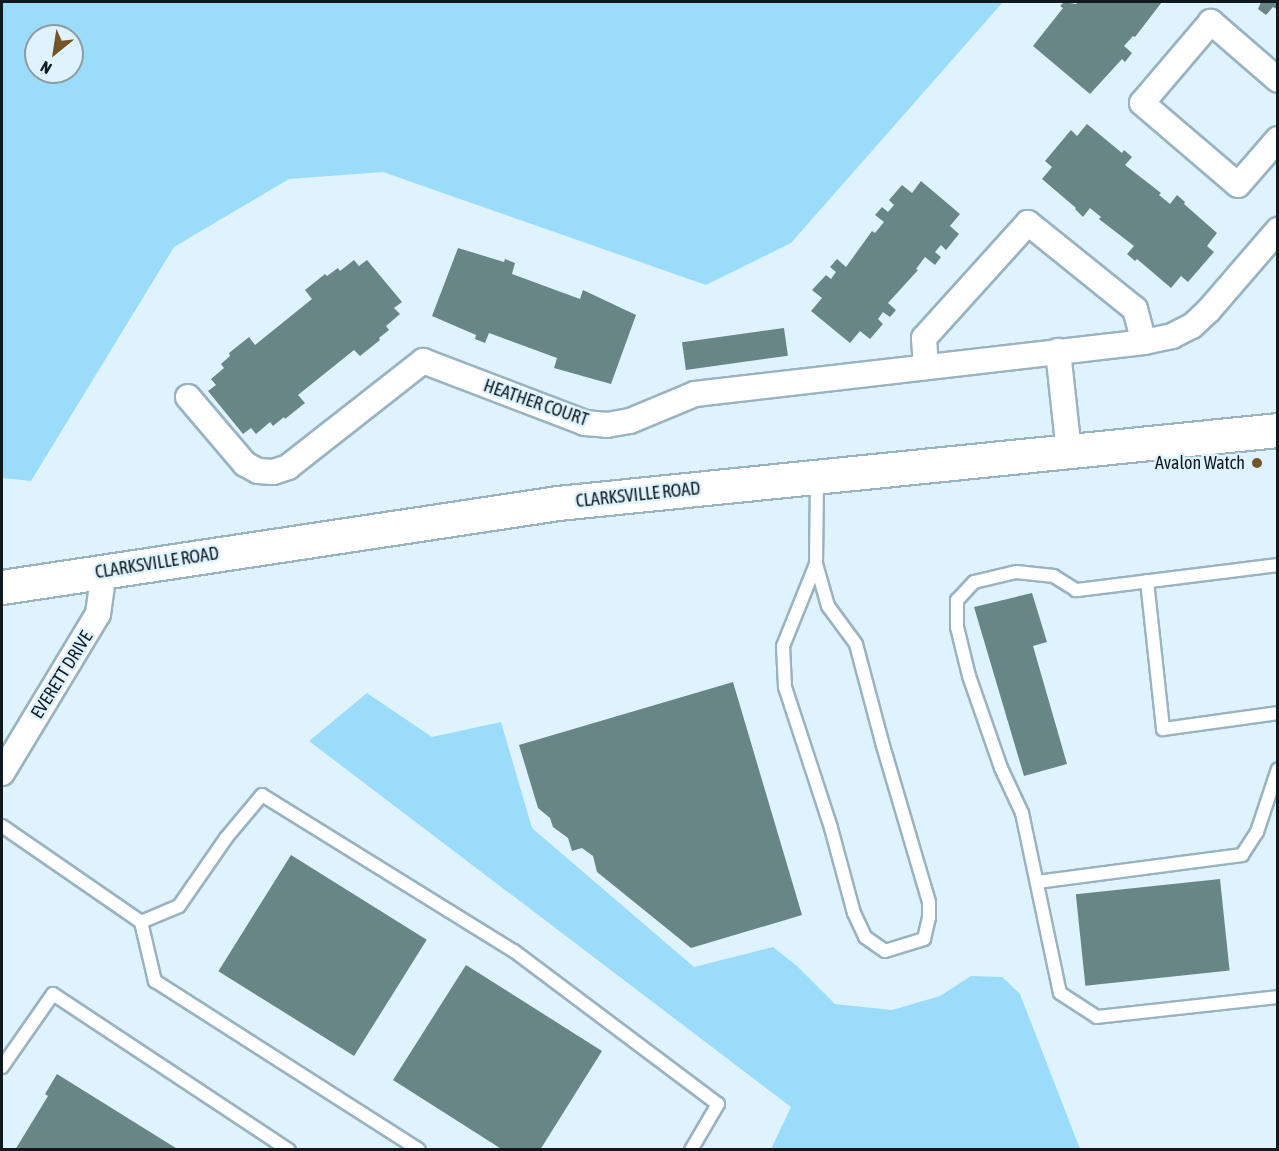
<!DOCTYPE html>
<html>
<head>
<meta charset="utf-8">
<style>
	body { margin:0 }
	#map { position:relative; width:1279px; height:1151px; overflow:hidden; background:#def3fe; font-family:"Asap Condensed",sans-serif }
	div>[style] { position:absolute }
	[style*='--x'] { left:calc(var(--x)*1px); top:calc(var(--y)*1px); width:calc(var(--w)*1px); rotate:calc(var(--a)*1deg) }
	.green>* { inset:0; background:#9cdcfb }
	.building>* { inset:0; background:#688686; transform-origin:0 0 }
	.roads { filter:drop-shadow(2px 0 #99b3c0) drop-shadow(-2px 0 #99b3c0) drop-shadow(0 2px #99b3c0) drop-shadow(0 -2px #99b3c0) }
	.lane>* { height:12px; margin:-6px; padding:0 6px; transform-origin:6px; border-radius:6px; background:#fff }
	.street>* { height:24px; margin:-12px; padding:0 12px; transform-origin:12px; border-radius:12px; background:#fff }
	.secondary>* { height:33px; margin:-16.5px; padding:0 16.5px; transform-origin:16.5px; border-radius:16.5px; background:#fff }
	.dots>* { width:16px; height:16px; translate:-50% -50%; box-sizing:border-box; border:3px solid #def3fe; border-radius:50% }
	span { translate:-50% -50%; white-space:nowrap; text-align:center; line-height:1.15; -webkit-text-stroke:5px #def3fe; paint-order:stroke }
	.street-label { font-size:18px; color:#101a1e }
	.poi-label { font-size:18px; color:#101a1e }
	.right { translate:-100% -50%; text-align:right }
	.frame { position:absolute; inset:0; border:3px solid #101a1e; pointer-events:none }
	.north { position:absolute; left:24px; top:24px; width:60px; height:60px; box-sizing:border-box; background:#def3fe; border:2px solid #8c9ca4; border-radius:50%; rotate:210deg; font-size:16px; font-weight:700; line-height:24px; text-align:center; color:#101a1e }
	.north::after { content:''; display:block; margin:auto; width:21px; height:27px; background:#74552a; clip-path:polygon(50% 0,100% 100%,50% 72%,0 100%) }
</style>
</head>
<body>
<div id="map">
	<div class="green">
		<i style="clip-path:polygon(evenodd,2px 2px,1003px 2px,791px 243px,706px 285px,383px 172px,289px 179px,174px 247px,31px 481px,2px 478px,2px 2px,36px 36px,72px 36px,72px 72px,36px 72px,36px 36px)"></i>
		<i style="clip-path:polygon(367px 693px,432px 737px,501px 722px,532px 828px,694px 967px,773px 947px,797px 966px,835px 1004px,892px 1010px,940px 996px,971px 976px,1002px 977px,1020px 994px,1080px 1149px,771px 1149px,791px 1107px,309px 741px)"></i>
	</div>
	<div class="building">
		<i style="clip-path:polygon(1064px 2px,1076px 4px,1078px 2px,1162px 2px,1135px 37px,1133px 36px,1124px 46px,1132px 53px,1125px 62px,1122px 59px,1090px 94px,1033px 46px,1063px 8px,1060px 6px)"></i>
		<i style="clip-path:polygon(1261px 2px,1278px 2px,1278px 10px,1273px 7px,1266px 15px,1258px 9px)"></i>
		<i style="clip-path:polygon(1087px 124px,1122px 153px,1124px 150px,1132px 157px,1125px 165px,1161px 193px,1159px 195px,1170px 204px,1177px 195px,1185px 202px,1184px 204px,1217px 233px,1207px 246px,1214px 252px,1188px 282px,1181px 276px,1171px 288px,1137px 259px,1135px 261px,1127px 254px,1134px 246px,1099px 219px,1101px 217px,1090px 208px,1083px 217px,1075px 209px,1076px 208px,1042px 179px,1052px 167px,1045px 161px,1071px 130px,1077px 136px)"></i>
		<i style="clip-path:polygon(921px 181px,960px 214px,950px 226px,959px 234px,946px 250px,941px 245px,935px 252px,941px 257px,935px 265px,925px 257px,916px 269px,918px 270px,888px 303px,896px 310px,890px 317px,883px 312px,878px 319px,883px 324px,870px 339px,860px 331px,850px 343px,811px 311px,822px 298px,812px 290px,826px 275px,831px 279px,836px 272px,830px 267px,837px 259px,846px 267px,872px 231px,875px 233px,884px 222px,875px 215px,882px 207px,888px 212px,894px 205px,889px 200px,902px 185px,912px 193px)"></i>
		<i style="clip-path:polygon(458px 248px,504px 262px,505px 259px,515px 263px,512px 274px,580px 299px,583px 290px,636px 315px,611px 384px,554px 368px,557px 358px,489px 333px,485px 343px,475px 339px,476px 335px,432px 316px)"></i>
		<i style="clip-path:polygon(354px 260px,359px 266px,367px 260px,402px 302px,394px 308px,400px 314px,386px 326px,389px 330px,379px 338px,380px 340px,360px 356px,354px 350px,298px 395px,305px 403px,285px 419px,284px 417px,273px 426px,270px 422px,256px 434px,251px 428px,243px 434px,208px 391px,216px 385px,211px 379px,224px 368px,221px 364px,230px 356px,229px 353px,249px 337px,255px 345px,312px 299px,305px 290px,325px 274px,327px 276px,338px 268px,340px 271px)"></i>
		<i style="left:784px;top:328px;width:28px;height:103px;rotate:82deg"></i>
		<i style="clip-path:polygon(1032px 593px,1047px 642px,1033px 646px,1067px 764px,1024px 776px,974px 607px)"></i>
		<i style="clip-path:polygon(733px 682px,802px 915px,691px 948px,597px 872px,593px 856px,582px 848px,572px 851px,568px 838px,553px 827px,550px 818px,538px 808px,519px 745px)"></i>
		<i style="left:291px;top:855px;width:160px;height:137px;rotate:32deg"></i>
		<i style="left:1220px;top:879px;width:92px;height:145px;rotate:84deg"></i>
		<i style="clip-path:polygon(466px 965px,602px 1051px,540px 1150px,503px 1150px,393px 1080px)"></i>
		<i style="clip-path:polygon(57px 1074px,179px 1150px,15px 1150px,48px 1096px,45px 1094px)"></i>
	</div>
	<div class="roads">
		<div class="lane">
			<i style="--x:816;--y:564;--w:88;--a:111.9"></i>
			<i style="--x:783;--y:646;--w:41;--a:87.2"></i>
			<i style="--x:785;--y:687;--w:148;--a:71.9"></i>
			<i style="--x:831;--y:828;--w:88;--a:74.9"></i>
			<i style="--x:854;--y:913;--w:26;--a:65"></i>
			<i style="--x:865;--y:937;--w:24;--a:35"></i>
			<i style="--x:885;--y:951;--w:41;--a:-17.1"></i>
			<i style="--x:924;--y:939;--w:22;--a:-77"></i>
			<i style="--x:929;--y:918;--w:16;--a:-90"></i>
			<i style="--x:929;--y:902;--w:167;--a:-106.4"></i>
			<i style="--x:882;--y:742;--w:101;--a:-104.9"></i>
			<i style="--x:856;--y:644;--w:47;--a:-126.4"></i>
			<i style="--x:828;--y:606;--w:44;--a:-105.9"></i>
			<i style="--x:816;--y:564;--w:86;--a:-89.3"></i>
			<i style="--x:1278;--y:565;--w:204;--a:172.9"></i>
			<i style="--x:1076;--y:590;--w:26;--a:-148"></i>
			<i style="--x:1054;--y:576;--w:38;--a:-174"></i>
			<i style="--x:1016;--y:572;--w:43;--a:166.6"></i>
			<i style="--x:974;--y:582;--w:25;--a:133"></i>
			<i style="--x:957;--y:600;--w:27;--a:90"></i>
			<i style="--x:957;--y:627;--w:50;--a:76.2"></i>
			<i style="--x:969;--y:676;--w:97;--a:70.8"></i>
			<i style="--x:1001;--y:768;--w:50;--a:65"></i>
			<i style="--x:1022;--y:813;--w:184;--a:78.1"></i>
			<i style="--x:1060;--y:993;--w:44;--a:33"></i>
			<i style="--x:1097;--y:1017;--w:182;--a:-6.3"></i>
			<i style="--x:1147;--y:581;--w:149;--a:83.8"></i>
			<i style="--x:1163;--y:729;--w:116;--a:-7.9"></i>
			<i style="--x:2;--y:826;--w:169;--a:34.6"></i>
			<i style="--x:141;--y:922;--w:61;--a:76.7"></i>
			<i style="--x:155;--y:981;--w:313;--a:32.6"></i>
			<i style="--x:1037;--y:882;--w:207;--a:-7.5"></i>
			<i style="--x:1242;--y:855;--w:27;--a:-57"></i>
			<i style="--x:1257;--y:832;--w:66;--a:-71.6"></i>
			<i style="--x:141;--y:922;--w:41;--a:-22.8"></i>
			<i style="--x:179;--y:906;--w:83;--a:-55.3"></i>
			<i style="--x:226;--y:838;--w:56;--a:-50.1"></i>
			<i style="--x:262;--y:795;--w:296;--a:31.8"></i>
			<i style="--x:514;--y:951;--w:255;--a:36.9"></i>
			<i style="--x:718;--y:1104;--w:53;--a:120.4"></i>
			<i style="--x:2;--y:1067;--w:89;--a:-55.1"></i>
			<i style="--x:53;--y:994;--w:283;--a:33.5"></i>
		</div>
		<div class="street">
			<i style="--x:1278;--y:80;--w:89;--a:-139.1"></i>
			<i style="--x:1211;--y:22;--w:106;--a:130.4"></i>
			<i style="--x:1142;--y:103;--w:126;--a:40.5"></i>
			<i style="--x:1238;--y:185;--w:61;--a:-49"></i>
			<i style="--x:1058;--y:351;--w:102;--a:83.8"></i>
			<i style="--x:926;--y:367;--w:29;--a:-94"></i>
			<i style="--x:924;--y:338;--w:155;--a:-47.9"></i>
			<i style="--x:1028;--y:223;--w:137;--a:38.8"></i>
			<i style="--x:1135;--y:309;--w:34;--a:75"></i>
			<i style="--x:188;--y:397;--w:88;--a:49.6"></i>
			<i style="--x:245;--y:464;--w:15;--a:28"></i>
			<i style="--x:258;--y:471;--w:15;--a:4"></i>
			<i style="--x:273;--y:472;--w:16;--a:-18"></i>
			<i style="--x:288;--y:467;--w:172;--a:-38.1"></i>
			<i style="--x:423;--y:361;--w:173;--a:20.9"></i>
			<i style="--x:585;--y:423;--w:22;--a:5"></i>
			<i style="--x:607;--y:425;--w:23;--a:-10"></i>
			<i style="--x:630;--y:421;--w:70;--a:-22.6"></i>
			<i style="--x:695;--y:394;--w:452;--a:-6.6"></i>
			<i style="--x:1144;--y:342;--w:29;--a:-12"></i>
			<i style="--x:1172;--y:336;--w:22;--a:-27"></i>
			<i style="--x:1192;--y:326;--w:23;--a:-43"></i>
			<i style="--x:1209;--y:310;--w:106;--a:-49.2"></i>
			<i style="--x:2;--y:773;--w:186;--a:-58.9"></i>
			<i style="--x:98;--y:614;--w:43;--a:-82.1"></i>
		</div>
		<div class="secondary">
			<i style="--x:2;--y:587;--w:562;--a:-8.59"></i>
			<i style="--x:558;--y:503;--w:724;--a:-5.79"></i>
		</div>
	</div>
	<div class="dots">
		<i style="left:1257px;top:463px;background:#74552a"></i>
	</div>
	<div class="street-label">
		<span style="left:536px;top:403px;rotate:19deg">HEATHER COURT</span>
		<span style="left:638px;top:495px;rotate:-6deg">CLARKSVILLE ROAD</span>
		<span style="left:157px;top:563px;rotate:-9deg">CLARKSVILLE ROAD</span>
		<span style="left:62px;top:675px;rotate:-58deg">EVERETT DRIVE</span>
	</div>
	<div class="poi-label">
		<span class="right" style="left:1245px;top:463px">Avalon Watch</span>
	</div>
	<div class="frame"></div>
	<div class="north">N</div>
</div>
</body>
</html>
